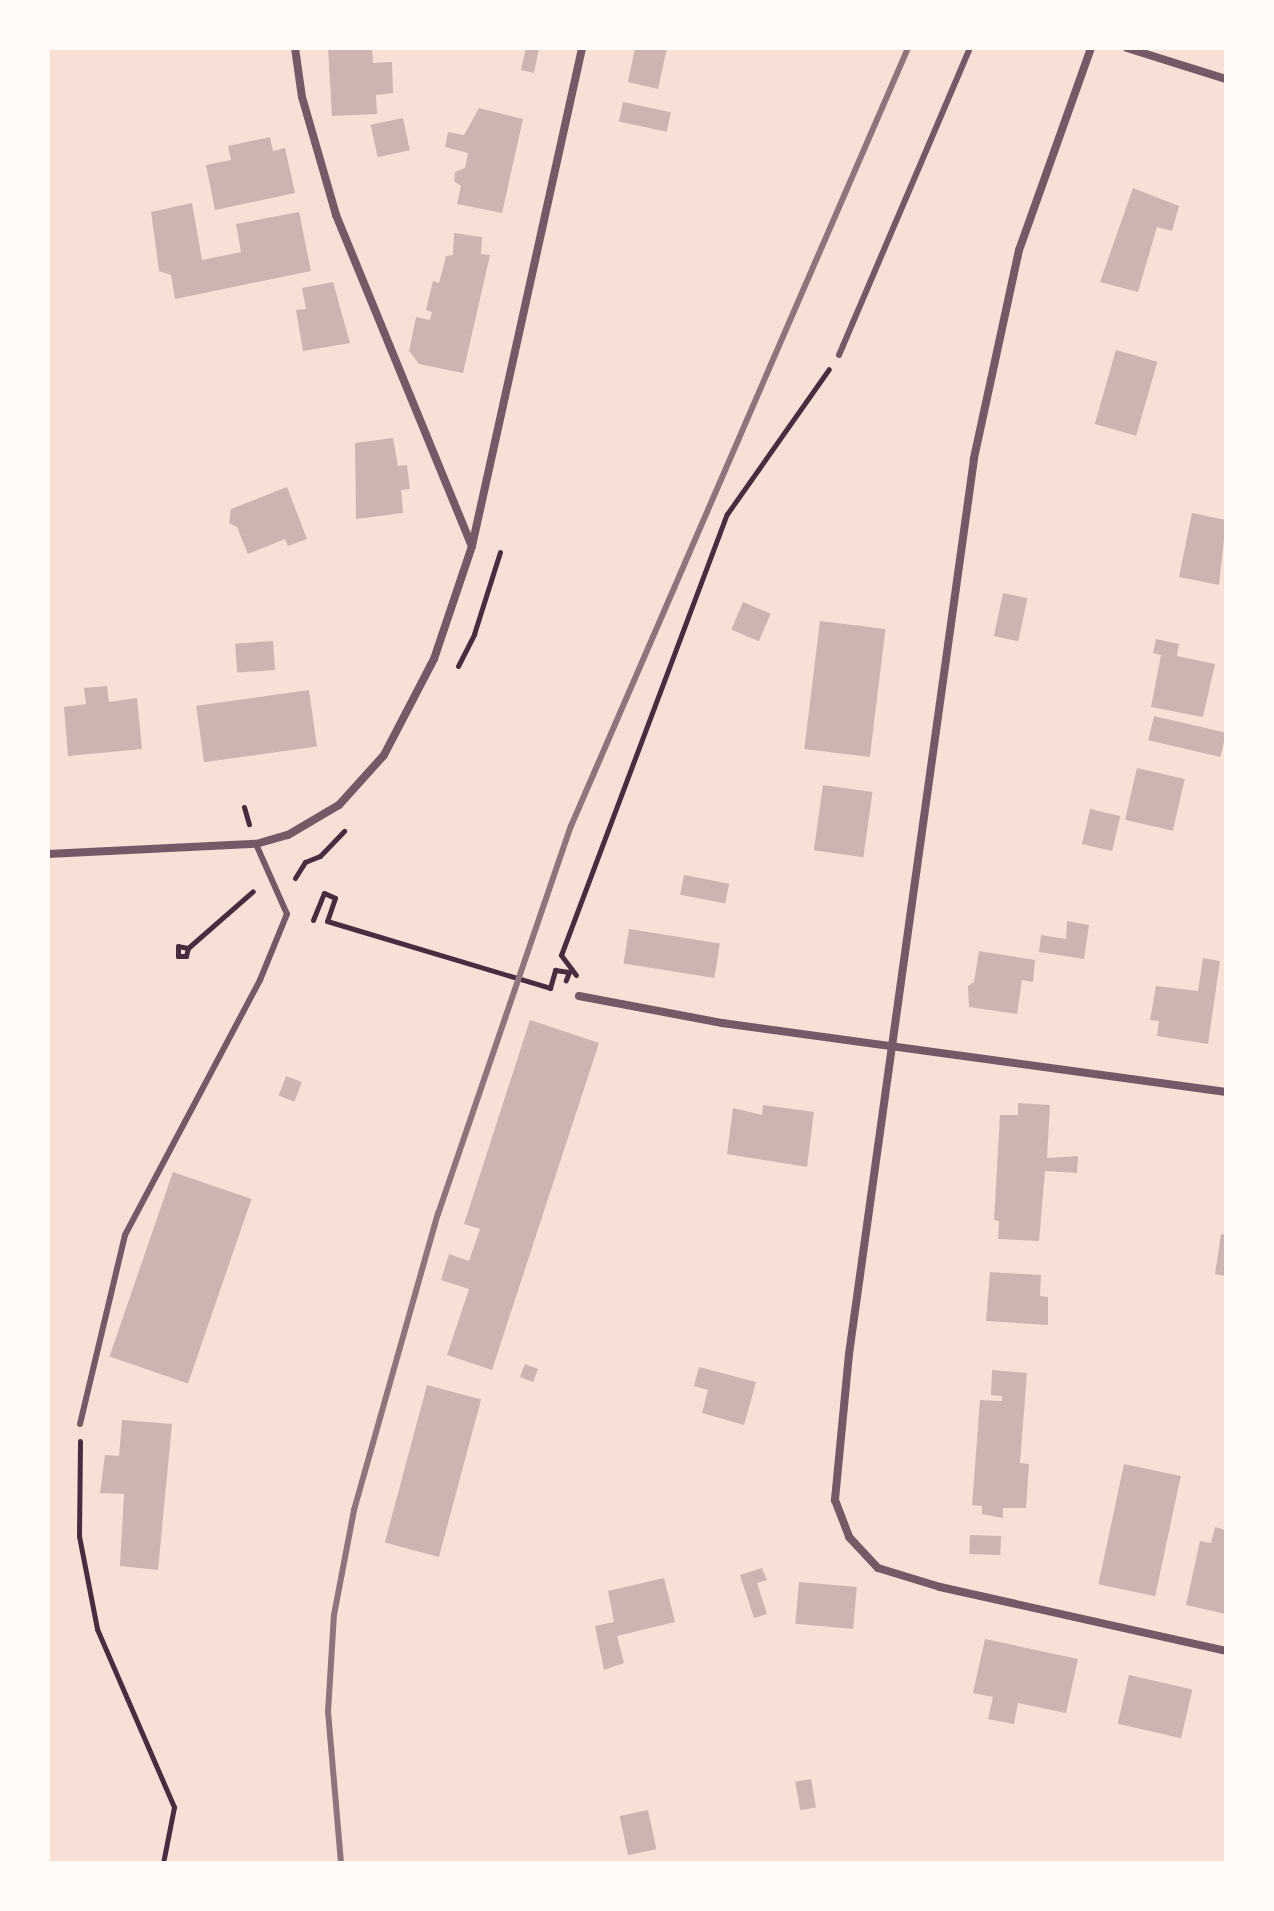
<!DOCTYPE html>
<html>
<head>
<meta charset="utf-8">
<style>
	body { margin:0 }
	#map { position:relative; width:1274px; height:1911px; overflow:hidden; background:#f7e1d7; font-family:"Playfair Display",serif }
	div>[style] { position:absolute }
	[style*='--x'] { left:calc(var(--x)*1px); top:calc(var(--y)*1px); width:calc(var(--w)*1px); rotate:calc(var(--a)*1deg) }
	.building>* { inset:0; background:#ccb4b1; transform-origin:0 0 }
	.path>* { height:5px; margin:-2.5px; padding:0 2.5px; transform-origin:2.5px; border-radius:2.5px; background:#4a2c40 }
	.service>* { height:6px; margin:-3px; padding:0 3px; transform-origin:3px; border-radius:3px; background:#755966 }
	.minor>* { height:8px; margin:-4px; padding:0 4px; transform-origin:4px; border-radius:4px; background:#755966 }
	.rail>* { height:6px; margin:-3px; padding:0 3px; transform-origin:3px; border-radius:3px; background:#8f747c }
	span { translate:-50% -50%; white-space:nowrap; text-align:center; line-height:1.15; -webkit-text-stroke:7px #fffaf5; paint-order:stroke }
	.frame { position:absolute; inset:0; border:50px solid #fffaf5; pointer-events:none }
</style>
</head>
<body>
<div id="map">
	<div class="building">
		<i style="clip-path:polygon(328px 48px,372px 48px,373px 63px,392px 62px,393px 93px,376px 95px,377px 114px,332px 116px)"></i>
		<i style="clip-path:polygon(526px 48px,539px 48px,534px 73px,521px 70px)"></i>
		<i style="clip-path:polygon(635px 48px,667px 48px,658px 89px,628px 82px)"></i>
		<i style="left:623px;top:102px;width:49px;height:20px;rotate:12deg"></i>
		<i style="clip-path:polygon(479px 108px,523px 119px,502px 213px,457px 204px,461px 186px,454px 181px,455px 172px,465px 168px,468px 153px,445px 147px,448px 132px,464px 135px)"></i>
		<i style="left:403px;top:118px;width:33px;height:33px;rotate:78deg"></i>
		<i style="clip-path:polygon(270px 137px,273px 151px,285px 148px,295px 193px,215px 210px,206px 165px,231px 160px,228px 146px)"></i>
		<i style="clip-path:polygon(1133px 188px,1179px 206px,1172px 231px,1157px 227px,1138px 292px,1100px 282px)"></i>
		<i style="clip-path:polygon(192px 203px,202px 260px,241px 252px,236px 224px,299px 212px,311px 271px,175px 299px,171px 275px,159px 271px,151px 212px)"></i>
		<i style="clip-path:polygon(454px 233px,482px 237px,481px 254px,490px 255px,463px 373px,419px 364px,409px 351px,416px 317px,430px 320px,432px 312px,426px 310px,433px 281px,439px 283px,446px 256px,453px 255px)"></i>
		<i style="clip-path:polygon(333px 282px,350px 343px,303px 351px,296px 310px,306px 309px,302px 288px)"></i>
		<i style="left:1116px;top:350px;width:43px;height:77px;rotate:16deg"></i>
		<i style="clip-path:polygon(393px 438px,398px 466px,407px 465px,410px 489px,401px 490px,403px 513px,356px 519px,355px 443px)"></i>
		<i style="clip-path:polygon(287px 487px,307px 539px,288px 546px,285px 539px,248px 554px,237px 527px,229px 523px,231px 509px)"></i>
		<i style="clip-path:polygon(1192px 513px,1226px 520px,1219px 585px,1179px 577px)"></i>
		<i style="left:1003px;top:593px;width:25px;height:44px;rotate:12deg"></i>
		<i style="left:743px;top:602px;width:30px;height:30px;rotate:23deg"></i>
		<i style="left:820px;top:621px;width:66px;height:129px;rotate:7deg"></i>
		<i style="clip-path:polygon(1156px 639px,1179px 644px,1177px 656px,1215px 664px,1203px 717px,1151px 707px,1161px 655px,1153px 653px)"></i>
		<i style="left:273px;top:641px;width:29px;height:38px;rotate:86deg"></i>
		<i style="clip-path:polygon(107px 686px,109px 702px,137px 698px,142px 749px,68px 756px,64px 707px,86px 704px,84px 688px)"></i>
		<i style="left:309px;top:690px;width:57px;height:114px;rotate:82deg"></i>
		<i style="left:1154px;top:716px;width:74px;height:25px;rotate:13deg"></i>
		<i style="left:1137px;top:768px;width:49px;height:53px;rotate:13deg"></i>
		<i style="left:823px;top:785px;width:50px;height:66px;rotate:8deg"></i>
		<i style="left:1090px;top:809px;width:31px;height:36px;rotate:13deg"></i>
		<i style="left:684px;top:875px;width:46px;height:20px;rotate:11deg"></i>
		<i style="clip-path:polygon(1067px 921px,1089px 925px,1084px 959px,1039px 952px,1041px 935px,1066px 939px)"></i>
		<i style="left:629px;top:929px;width:92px;height:35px;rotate:9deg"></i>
		<i style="clip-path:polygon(979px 951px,1035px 960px,1033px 982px,1022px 980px,1017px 1014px,969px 1007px,968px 986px,974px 982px)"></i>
		<i style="clip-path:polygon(1203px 958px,1220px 961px,1208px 1044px,1157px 1036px,1159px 1021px,1150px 1020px,1156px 986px,1198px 991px)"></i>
		<i style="clip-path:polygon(530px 1020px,599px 1043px,492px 1370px,447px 1355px,469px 1289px,441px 1280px,449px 1254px,469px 1261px,480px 1229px,464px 1224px)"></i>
		<i style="left:286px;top:1076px;width:17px;height:21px;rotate:21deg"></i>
		<i style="clip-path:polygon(1018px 1103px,1050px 1105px,1047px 1158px,1078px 1156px,1077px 1173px,1045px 1171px,1039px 1241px,998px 1239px,999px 1221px,994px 1220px,1000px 1115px,1018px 1115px)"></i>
		<i style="clip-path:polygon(763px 1105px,814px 1112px,807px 1167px,727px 1154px,733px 1108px,762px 1115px)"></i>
		<i style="left:173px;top:1172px;width:83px;height:195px;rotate:19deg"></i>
		<i style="clip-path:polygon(1221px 1234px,1226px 1235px,1226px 1276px,1215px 1274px)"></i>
		<i style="clip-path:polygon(990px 1272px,1041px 1275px,1040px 1296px,1048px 1297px,1048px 1325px,986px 1321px)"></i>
		<i style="left:525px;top:1364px;width:14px;height:14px;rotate:21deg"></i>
		<i style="clip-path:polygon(699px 1367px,756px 1382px,744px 1425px,702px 1413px,708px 1390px,694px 1386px)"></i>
		<i style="clip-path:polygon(992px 1370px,1027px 1373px,1020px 1463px,1029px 1464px,1026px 1508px,1003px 1508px,1003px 1518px,982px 1514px,982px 1506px,972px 1505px,980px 1400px,1002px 1401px,1002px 1396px,991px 1395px)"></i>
		<i style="left:427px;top:1385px;width:56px;height:163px;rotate:15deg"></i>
		<i style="clip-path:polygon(122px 1420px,172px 1424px,158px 1570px,120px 1566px,124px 1494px,100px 1493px,105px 1455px,119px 1456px)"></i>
		<i style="left:1124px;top:1464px;width:58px;height:123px;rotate:12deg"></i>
		<i style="clip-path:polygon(1215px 1527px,1226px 1530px,1226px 1614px,1186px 1605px,1200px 1541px,1211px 1543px)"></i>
		<i style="left:970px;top:1535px;width:31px;height:19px;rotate:2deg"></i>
		<i style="clip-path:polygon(762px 1568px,767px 1580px,757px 1583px,767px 1614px,754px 1618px,740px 1575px)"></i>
		<i style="clip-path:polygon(664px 1578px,675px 1622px,617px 1636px,624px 1663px,604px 1670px,595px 1626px,614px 1622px,608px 1591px)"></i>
		<i style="left:799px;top:1582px;width:58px;height:42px;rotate:5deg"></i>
		<i style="clip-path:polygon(985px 1639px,1078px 1659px,1066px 1713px,1018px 1703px,1014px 1724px,988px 1719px,993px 1697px,973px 1693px)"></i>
		<i style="left:1129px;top:1675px;width:65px;height:50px;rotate:13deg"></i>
		<i style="left:811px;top:1779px;width:29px;height:16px;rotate:80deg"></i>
		<i style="left:648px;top:1810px;width:40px;height:29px;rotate:78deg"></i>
	</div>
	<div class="path">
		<i style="--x:458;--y:666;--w:36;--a:-63"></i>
		<i style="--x:474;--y:634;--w:86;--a:-72.4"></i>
		<i style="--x:244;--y:807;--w:18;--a:74"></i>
		<i style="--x:295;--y:878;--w:19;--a:-58"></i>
		<i style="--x:305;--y:862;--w:16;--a:-22"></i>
		<i style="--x:320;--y:856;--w:35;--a:-46"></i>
		<i style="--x:313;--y:920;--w:29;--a:-68"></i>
		<i style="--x:324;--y:893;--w:12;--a:24"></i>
		<i style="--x:335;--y:898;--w:24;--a:109"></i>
		<i style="--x:327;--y:921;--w:233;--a:16.7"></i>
		<i style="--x:550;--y:988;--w:19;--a:-74"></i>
		<i style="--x:555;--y:970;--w:14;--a:8"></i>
		<i style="--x:569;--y:972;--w:9;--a:111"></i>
		<i style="--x:188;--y:948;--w:10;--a:-169"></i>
		<i style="--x:178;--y:946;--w:10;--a:90"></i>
		<i style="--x:178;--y:956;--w:8;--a:0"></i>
		<i style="--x:186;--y:956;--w:8;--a:-76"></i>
		<i style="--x:188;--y:948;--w:86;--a:-41.2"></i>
		<i style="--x:576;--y:975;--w:25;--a:-127"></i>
		<i style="--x:561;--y:955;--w:471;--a:-69.4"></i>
		<i style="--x:727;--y:514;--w:177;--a:-54.9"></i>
		<i style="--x:80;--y:1441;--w:95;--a:90.6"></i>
		<i style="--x:79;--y:1536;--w:95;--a:79"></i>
		<i style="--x:97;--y:1629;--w:194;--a:66.6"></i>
		<i style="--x:174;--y:1807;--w:57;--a:101.1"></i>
	</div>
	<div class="service">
		<i style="--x:839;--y:355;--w:334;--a:-66.9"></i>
		<i style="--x:80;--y:1424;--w:194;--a:-76.6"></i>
		<i style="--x:125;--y:1235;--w:289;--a:-62.1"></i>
		<i style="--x:260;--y:980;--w:71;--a:-67.8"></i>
		<i style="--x:287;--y:914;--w:77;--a:-113.9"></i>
	</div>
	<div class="minor">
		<i style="--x:295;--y:48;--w:49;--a:81.9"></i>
		<i style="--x:302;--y:97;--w:123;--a:73.9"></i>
		<i style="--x:336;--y:215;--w:358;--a:67.7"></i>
		<i style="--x:1091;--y:48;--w:214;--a:109.6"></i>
		<i style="--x:1019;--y:250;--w:214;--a:102.2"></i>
		<i style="--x:974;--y:459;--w:904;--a:97.95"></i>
		<i style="--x:849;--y:1354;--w:147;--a:95.5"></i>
		<i style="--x:835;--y:1500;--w:40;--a:69"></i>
		<i style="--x:849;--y:1537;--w:42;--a:46.9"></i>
		<i style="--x:878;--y:1568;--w:65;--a:17"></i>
		<i style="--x:940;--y:1587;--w:293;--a:12.6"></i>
		<i style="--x:1127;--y:48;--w:104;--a:17.4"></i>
		<i style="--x:48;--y:854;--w:208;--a:-2.8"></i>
		<i style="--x:256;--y:844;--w:33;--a:-16"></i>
		<i style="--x:288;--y:835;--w:59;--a:-30.5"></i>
		<i style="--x:339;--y:805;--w:67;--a:-48"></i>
		<i style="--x:384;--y:755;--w:108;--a:-62.5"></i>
		<i style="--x:434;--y:659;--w:119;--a:-71.4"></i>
		<i style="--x:472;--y:546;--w:510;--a:-77.54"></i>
		<i style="--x:579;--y:996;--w:146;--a:10.7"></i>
		<i style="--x:722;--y:1023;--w:509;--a:7.8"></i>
	</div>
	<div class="rail">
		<i style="--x:341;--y:1863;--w:152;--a:-94.9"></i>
		<i style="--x:328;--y:1712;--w:97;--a:-86.5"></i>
		<i style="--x:334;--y:1615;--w:107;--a:-79.2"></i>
		<i style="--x:354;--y:1510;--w:308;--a:-74.2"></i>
		<i style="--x:438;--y:1214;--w:410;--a:-71.1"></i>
		<i style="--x:571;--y:826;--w:848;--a:-66.58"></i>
	</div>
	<div class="frame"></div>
</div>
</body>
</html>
